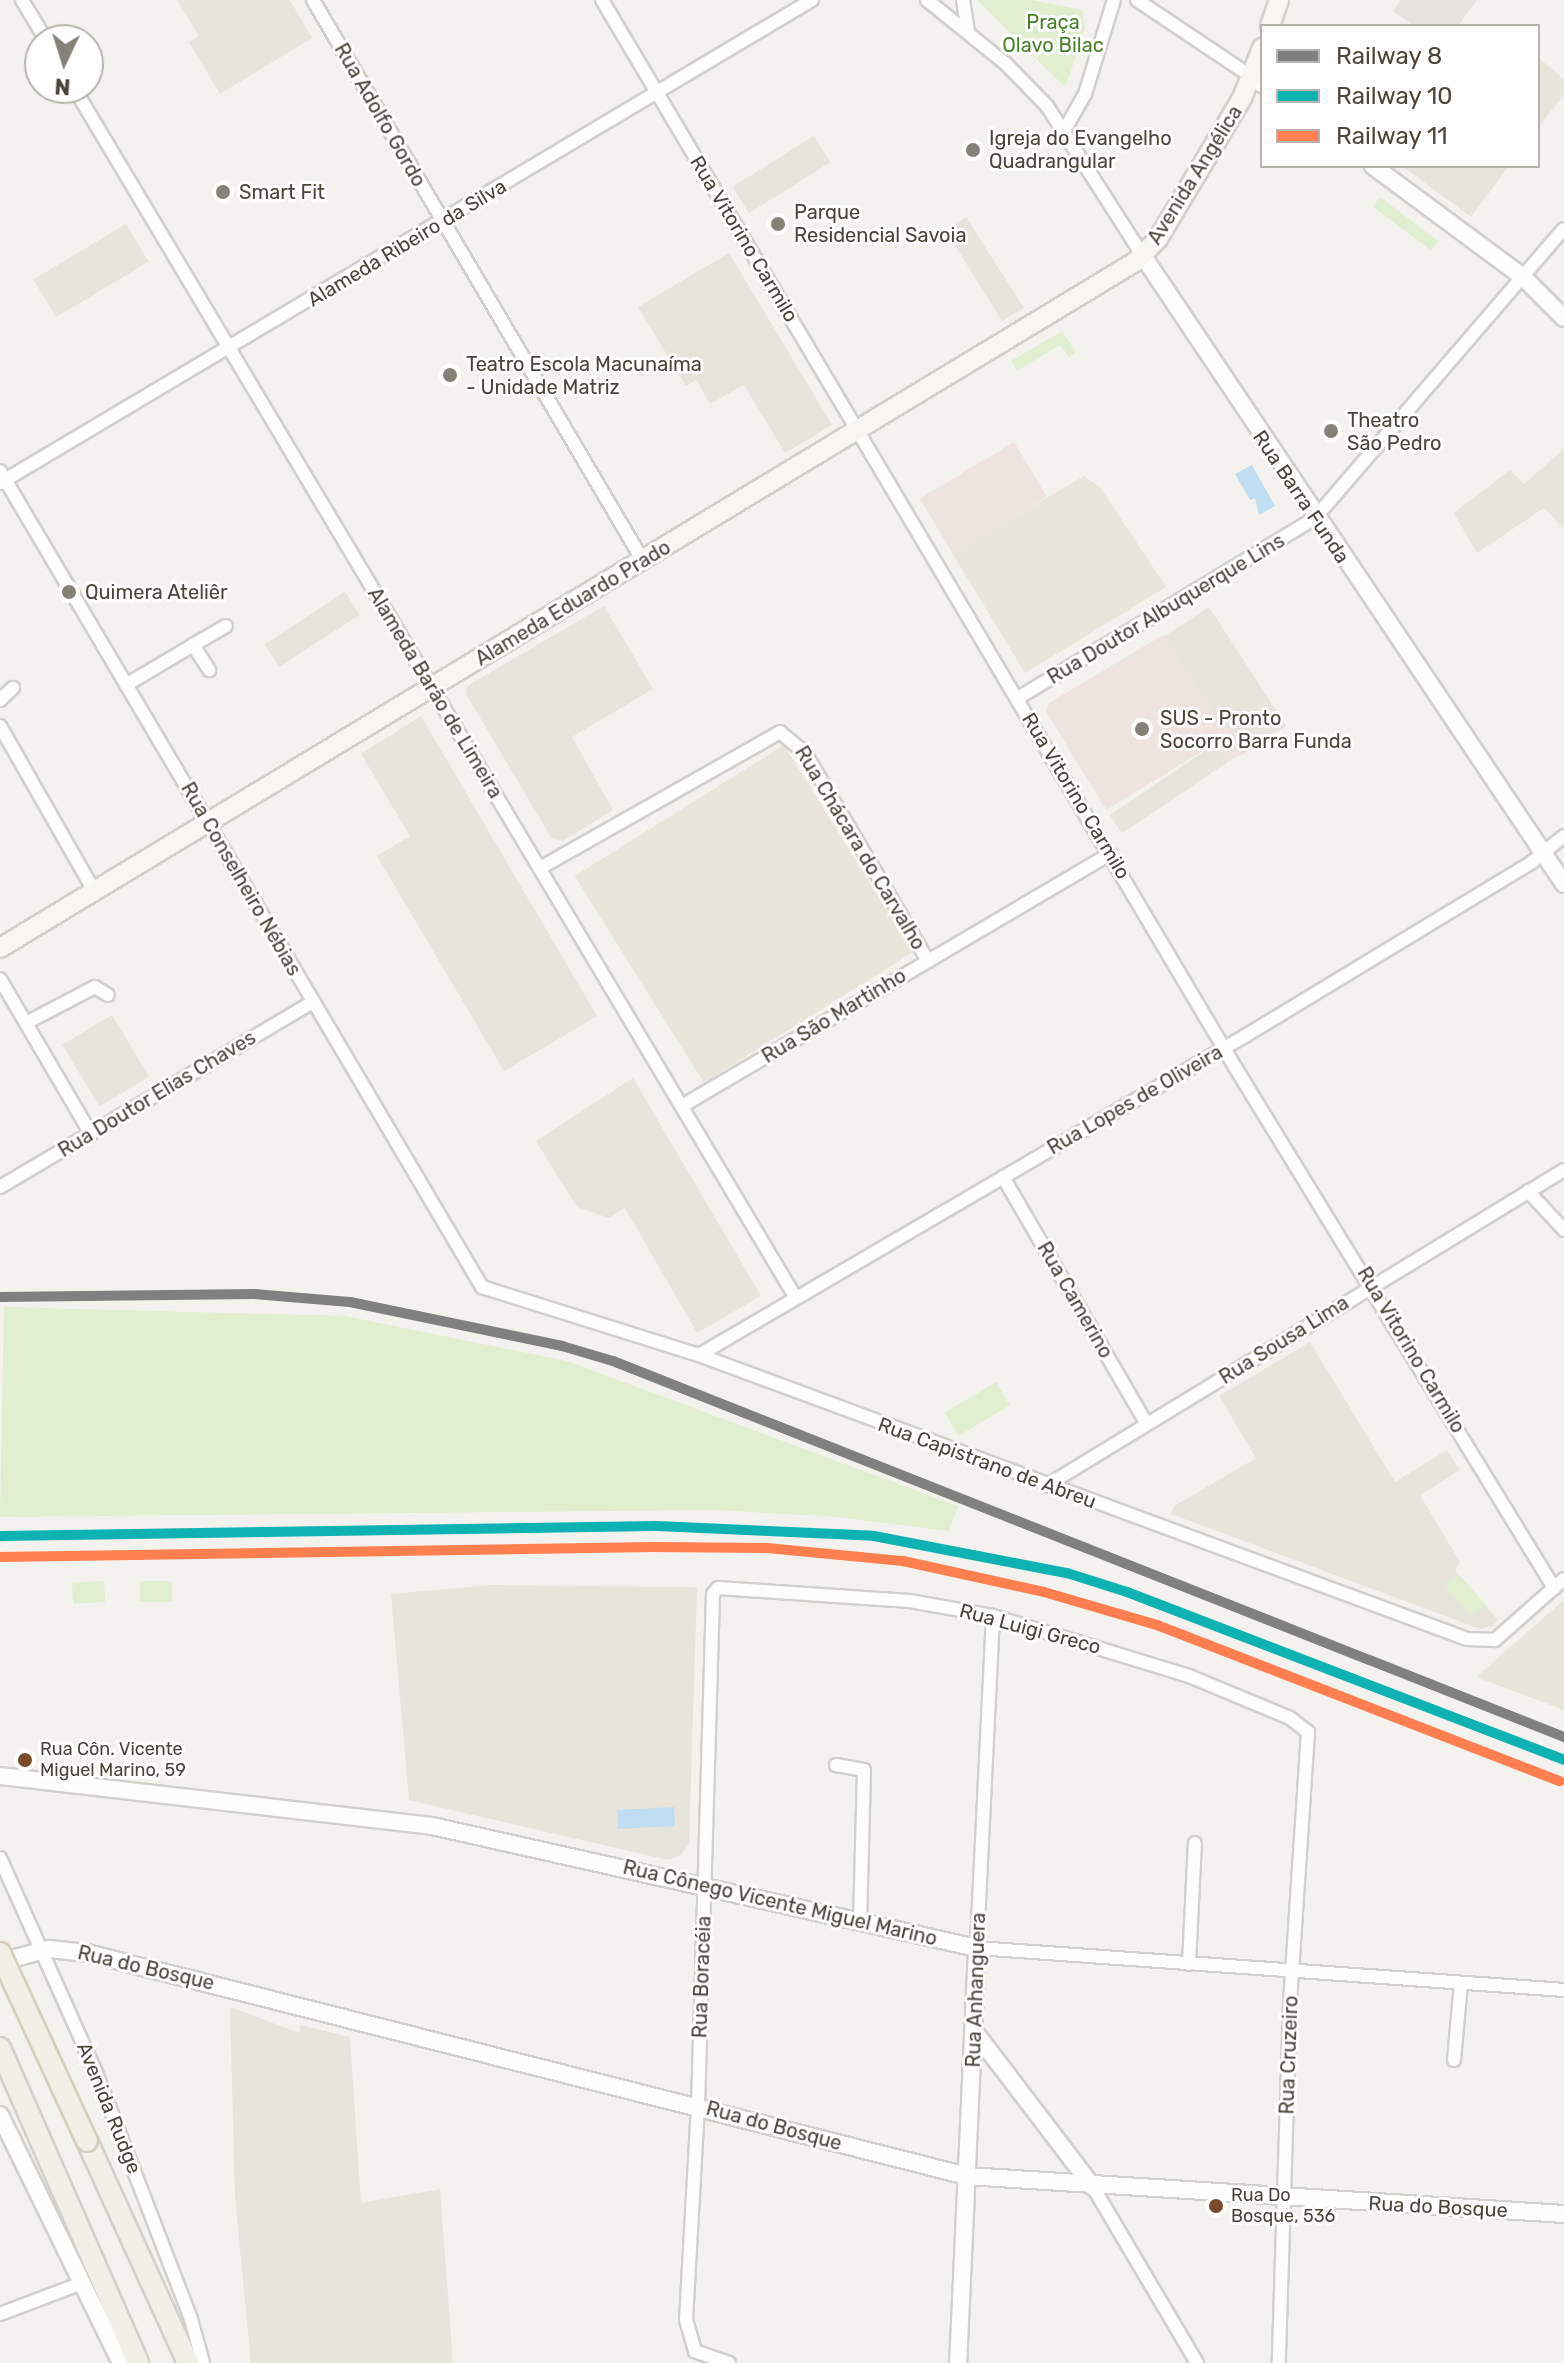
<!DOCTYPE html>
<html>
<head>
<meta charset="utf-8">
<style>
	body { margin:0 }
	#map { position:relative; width:1564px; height:2363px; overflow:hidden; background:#f4f2ee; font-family:Rubik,sans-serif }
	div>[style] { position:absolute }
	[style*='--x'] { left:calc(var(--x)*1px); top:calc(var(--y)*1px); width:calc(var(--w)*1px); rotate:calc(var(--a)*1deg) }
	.residential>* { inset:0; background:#e7e4dc; transform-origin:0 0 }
	.education>* { inset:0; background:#eae5da; transform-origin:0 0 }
	.medical>* { inset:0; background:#eee3df; transform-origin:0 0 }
	.green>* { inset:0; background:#e1eecf; transform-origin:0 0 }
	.parking>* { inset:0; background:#e6e3df }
	.water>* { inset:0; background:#c0ddf1; transform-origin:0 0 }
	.roads { filter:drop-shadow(2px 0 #d2d0cb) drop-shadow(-2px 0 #d2d0cb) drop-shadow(0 2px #d2d0cb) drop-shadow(0 -2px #d2d0cb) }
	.minor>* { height:12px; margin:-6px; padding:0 6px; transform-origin:6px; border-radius:6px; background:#fdfdfc }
	.tertiary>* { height:16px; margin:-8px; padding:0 8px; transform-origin:8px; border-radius:8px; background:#fdfdfc }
	.secondary>* { height:18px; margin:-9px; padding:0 9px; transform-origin:9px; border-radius:9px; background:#f7f6f1 }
	.primary>* { height:20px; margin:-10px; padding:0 10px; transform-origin:10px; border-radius:10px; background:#f2efe6 }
	.bridges { filter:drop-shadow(2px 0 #d6cebb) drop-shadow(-2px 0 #d6cebb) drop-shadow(0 2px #d6cebb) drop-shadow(0 -2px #d6cebb) }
	.primary-bridge>* { height:20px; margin:-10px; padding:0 10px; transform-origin:10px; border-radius:10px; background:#f2efe6 }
	.rail-1>* { height:10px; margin:-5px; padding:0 5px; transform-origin:5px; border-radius:5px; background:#808080 }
	.rail-2>* { height:10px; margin:-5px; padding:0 5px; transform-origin:5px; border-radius:5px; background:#0fb2b3 }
	.rail-3>* { height:10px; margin:-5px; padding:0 5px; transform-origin:5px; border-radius:5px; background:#ff7f50 }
	.dots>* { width:22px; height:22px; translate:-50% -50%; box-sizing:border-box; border:4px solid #fff; border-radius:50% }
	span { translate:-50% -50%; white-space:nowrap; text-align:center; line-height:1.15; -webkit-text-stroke:6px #fff; paint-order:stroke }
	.bus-label { font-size:18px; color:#4b4439 }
	.left { translate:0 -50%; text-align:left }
	.park-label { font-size:20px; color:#4a7f2a }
	.street-label { font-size:20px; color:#4b4439 }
	.poi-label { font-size:20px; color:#4b4439 }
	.legend { position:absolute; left:1260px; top:24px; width:280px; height:144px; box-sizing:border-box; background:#fff; border:2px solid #b7b4b0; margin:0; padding:10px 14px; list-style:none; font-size:24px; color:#4b4439 }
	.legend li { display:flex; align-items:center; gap:16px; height:40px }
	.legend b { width:40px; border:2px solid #b7b4b0 }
	.north { position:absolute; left:24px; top:24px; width:80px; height:80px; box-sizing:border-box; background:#fff; border:2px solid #b7b4b0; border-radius:50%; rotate:184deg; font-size:22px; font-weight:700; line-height:32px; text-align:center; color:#4b4439 }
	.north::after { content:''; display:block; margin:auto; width:28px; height:36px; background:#868178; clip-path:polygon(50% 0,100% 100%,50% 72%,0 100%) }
</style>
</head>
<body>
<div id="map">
	<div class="residential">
		<i style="clip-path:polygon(177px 0,290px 0,312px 38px,220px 94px,189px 42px,199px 36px)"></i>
		<i style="clip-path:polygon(1538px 57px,1564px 80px,1564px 94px,1538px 128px)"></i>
		<i style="left:814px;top:136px;width:31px;height:96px;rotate:58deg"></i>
		<i style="clip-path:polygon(1402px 166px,1509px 166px,1471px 217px)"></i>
		<i style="clip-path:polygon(966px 217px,1024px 308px,1002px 321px,951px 239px,951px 226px)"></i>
		<i style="left:126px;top:224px;width:44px;height:108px;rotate:59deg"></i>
		<i style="clip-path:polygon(729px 253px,832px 425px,785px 453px,744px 385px,710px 404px,696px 380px,686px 386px,638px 307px)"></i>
		<i style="clip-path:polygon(1564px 449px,1564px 529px,1544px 508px,1477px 553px,1454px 513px,1510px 470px,1524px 484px)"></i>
		<i style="left:345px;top:592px;width:27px;height:96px;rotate:57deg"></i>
		<i style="clip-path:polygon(604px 606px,653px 689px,572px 737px,613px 810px,563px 841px,552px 839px,466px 694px,467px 686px)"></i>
		<i style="left:1209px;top:607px;width:142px;height:54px;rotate:57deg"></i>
		<i style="clip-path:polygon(421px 716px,597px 1016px,504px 1071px,377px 856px,410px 836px,361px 754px)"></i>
		<i style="left:1215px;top:744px;width:22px;height:127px;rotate:56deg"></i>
		<i style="left:112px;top:1015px;width:72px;height:58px;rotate:59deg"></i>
		<i style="clip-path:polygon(633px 1078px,761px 1296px,697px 1333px,625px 1208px,609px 1218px,577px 1207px,536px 1141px)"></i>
		<i style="clip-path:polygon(1310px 1342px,1395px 1482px,1447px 1450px,1460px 1470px,1420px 1495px,1460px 1562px,1455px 1570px,1498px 1620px,1493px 1626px,1480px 1629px,1171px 1514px,1174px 1506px,1256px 1458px,1219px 1396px)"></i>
		<i style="clip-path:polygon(490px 1585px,697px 1587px,689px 1844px,681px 1855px,668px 1860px,409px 1800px,391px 1594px)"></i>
		<i style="clip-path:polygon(230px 2007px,299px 2033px,301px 2025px,350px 2037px,361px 2203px,440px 2189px,453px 2363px,251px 2363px,235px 2197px)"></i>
	</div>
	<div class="education">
		<i style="clip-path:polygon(1084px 476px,1100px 487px,1166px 587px,1025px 673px,952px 553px)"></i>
		<i style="left:784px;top:745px;width:244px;height:247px;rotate:58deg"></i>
		<i style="clip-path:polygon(1564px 1600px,1564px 1710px,1476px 1677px)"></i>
	</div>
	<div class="medical">
		<i style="left:1014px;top:442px;width:64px;height:110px;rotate:59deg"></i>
		<i style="clip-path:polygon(1163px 635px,1243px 753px,1227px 762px,1214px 744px,1106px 810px,1046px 711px,1049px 703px)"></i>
	</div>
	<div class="green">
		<i style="clip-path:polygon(977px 0,1031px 0,1082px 10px,1085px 28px,1067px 83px,1063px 85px)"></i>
		<i style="left:1380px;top:197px;width:73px;height:12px;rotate:37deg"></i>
		<i style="clip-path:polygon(1062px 331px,1076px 352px,1069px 357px,1060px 345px,1017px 371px,1011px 361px)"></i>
		<i style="clip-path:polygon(4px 1307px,345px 1316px,567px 1361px,958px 1506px,949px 1531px,837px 1517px,715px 1510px,0 1517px)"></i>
		<i style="left:996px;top:1382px;width:27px;height:60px;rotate:59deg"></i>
		<i style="left:1458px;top:1574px;width:40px;height:18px;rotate:48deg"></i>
		<i style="left:104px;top:1581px;width:21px;height:32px;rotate:87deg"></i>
		<i style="left:140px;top:1581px;width:32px;height:21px"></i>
	</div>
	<div class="parking">
		<i style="clip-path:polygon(1401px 0,1477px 0,1458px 26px,1414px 26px,1393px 11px)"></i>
	</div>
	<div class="water">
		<i style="clip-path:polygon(1252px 465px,1275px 506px,1259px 515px,1255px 498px,1250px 500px,1235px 474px)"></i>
		<i style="left:674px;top:1807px;width:19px;height:57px;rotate:87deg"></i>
	</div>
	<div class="roads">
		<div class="minor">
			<i style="--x:22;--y:0;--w:47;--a:59"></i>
			<i style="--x:313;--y:0;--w:651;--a:59.53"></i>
			<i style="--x:602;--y:0;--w:1241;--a:59.32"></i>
			<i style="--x:1235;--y:1067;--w:611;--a:58.52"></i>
			<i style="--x:927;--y:0;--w:102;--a:39"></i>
			<i style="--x:1006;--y:64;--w:59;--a:45.7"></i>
			<i style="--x:1047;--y:106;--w:178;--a:57.4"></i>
			<i style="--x:963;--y:0;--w:33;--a:81"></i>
			<i style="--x:1137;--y:0;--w:138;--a:33.8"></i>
			<i style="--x:74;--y:88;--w:1409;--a:59.18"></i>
			<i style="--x:1065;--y:129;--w:40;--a:-60.3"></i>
			<i style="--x:1085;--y:94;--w:98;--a:-72.9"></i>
			<i style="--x:0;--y:471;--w:948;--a:59.43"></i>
			<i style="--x:482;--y:1287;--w:227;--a:17.4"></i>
			<i style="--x:699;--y:1355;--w:819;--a:20.29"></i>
			<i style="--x:1467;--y:1639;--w:28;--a:2"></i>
			<i style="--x:1495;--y:1640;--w:92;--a:-41.5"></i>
			<i style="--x:0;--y:483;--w:945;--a:-30.75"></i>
			<i style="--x:193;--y:645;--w:38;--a:-30"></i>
			<i style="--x:126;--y:685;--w:78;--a:-30.8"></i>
			<i style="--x:193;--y:645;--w:30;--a:57"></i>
			<i style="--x:1018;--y:698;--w:347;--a:-31.2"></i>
			<i style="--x:1315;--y:518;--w:381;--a:-49.3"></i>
			<i style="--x:0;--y:700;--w:18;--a:-43"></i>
			<i style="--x:0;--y:726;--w:190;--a:60.3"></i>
			<i style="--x:540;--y:868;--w:276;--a:-29.5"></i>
			<i style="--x:780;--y:732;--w:33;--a:40"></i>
			<i style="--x:805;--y:753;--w:242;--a:59.4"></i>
			<i style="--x:0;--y:979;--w:180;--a:59.6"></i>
			<i style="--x:26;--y:1023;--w:78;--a:-27.6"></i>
			<i style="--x:95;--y:987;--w:15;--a:32"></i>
			<i style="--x:682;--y:1106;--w:497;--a:-30.5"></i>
			<i style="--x:1003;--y:1177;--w:286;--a:59.8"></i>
			<i style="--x:0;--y:1187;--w:364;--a:-30.6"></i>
			<i style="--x:1528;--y:1191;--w:53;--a:47.3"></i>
			<i style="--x:699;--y:1355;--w:632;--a:-30.3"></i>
			<i style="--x:1245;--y:1036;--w:336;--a:-31.2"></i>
			<i style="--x:1532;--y:862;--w:41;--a:-39.1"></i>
			<i style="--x:1046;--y:1486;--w:607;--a:-31.38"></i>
			<i style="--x:993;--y:1616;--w:332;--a:92.8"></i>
			<i style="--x:977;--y:1948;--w:589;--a:4.09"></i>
			<i style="--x:836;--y:1765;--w:28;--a:10"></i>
			<i style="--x:864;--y:1770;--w:152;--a:91.5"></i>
			<i style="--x:0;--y:1858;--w:232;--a:65.9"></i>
			<i style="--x:95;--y:2070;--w:267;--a:68.9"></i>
			<i style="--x:191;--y:2319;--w:46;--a:74.7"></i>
			<i style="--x:1189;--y:1964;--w:121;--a:-87.2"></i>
			<i style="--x:1454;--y:2060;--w:77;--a:-84.8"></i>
			<i style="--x:1093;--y:2187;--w:204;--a:59.4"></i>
			<i style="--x:0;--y:2314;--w:85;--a:-20.6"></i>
			<i style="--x:729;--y:2363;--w:36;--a:-161"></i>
			<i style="--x:695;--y:2351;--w:32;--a:-106"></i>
			<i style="--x:686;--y:2320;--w:214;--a:-86.8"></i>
			<i style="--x:698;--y:2106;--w:512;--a:-88.32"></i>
			<i style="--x:713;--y:1594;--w:8;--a:-50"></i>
			<i style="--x:718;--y:1588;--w:192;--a:3.9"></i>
			<i style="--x:910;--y:1601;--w:84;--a:10.2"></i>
			<i style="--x:993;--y:1616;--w:205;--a:17"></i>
			<i style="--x:1189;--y:1676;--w:109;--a:22.6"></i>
			<i style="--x:1290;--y:1718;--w:23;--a:38"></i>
			<i style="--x:1308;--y:1732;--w:273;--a:93.8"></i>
			<i style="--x:1290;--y:2004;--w:359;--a:91.8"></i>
		</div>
		<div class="tertiary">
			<i style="--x:1252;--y:77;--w:12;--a:35"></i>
			<i style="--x:1373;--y:166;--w:187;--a:36.5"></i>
			<i style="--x:1523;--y:277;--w:58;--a:45"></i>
			<i style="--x:1143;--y:256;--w:756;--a:56.16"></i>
			<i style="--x:0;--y:1776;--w:435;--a:6.6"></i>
			<i style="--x:432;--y:1826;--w:558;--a:12.62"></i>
			<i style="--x:977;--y:1948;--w:415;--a:92.6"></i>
			<i style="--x:0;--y:1962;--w:51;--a:-14.9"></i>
			<i style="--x:49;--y:1949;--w:38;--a:6"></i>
			<i style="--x:87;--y:1953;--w:908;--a:14.22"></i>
			<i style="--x:967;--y:2176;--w:598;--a:3.64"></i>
			<i style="--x:974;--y:2031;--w:196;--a:52.7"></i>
			<i style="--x:0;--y:2115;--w:276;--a:64"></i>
		</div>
		<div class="secondary">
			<i style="--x:1270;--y:26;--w:28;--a:-71"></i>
			<i style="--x:0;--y:948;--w:1326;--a:-31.15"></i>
			<i style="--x:1135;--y:262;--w:33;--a:-45"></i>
			<i style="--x:1158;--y:239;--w:164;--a:-59.2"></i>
			<i style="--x:1242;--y:98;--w:54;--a:-68.2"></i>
		</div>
		<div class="primary">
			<i style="--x:0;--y:2048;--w:344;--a:66.3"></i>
			<i style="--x:87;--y:2141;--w:244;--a:65.5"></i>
		</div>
	</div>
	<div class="bridges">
		<div class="primary-bridge">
			<i style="--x:0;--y:1953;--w:207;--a:65.2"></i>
		</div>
	</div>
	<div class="rail-1">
		<i style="--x:0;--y:1297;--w:254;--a:-0.7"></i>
		<i style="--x:254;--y:1294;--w:96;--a:4.8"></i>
		<i style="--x:350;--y:1302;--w:217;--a:11.7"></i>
		<i style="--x:562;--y:1346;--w:53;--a:16.4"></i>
		<i style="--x:613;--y:1361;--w:1023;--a:21.57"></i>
	</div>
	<div class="rail-2">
		<i style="--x:0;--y:1536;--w:657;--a:-0.87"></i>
		<i style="--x:657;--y:1526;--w:217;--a:2.6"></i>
		<i style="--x:874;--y:1536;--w:197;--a:10.9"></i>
		<i style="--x:1067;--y:1573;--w:63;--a:17.6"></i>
		<i style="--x:1127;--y:1592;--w:468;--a:21"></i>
	</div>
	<div class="rail-3">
		<i style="--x:0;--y:1557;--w:653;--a:-0.88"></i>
		<i style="--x:653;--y:1547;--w:114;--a:0.5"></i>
		<i style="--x:767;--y:1548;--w:137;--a:5.5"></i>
		<i style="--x:903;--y:1561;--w:144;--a:12.4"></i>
		<i style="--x:1044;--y:1592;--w:118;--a:16.3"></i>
		<i style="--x:1157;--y:1625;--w:432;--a:21.2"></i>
	</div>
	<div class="dots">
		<i style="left:973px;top:150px;background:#868178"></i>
		<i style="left:223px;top:192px;background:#868178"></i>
		<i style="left:778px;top:224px;background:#868178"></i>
		<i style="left:450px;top:375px;background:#868178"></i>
		<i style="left:1331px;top:431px;background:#868178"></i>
		<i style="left:69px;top:592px;background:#868178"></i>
		<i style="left:1142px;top:729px;background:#868178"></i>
		<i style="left:25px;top:1760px;background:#7a4b2a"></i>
		<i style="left:1216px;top:2206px;background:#7a4b2a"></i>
	</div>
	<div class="bus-label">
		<span class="left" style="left:40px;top:1760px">Rua Côn. Vicente<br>Miguel Marino, 59</span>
		<span class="left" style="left:1231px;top:2206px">Rua Do<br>Bosque, 536</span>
	</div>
	<div class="park-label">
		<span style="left:1053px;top:34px">Praça<br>Olavo Bilac</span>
	</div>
	<div class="street-label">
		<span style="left:380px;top:115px;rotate:60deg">Rua Adolfo Gordo</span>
		<span style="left:1195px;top:175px;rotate:-58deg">Avenida Angélica</span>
		<span style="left:744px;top:239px;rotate:59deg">Rua Vitorino Carmilo</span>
		<span style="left:407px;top:243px;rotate:-31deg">Alameda Ribeiro da Silva</span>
		<span style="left:1301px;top:497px;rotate:56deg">Rua Barra Funda</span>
		<span style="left:573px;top:603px;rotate:-31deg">Alameda Eduardo Prado</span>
		<span style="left:1166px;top:609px;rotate:-31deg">Rua Doutor Albuquerque Lins</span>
		<span style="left:435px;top:693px;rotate:59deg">Alameda Barão de Limeira</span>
		<span style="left:1076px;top:796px;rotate:59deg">Rua Vitorino Carmilo</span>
		<span style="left:860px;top:848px;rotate:59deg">Rua Chácara do Carvalho</span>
		<span style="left:241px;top:879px;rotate:60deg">Rua Conselheiro Nébias</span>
		<span style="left:834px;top:1016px;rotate:-31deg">Rua São Martinho</span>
		<span style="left:157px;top:1094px;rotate:-31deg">Rua Doutor Elias Chaves</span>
		<span style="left:1135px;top:1100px;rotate:-30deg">Rua Lopes de Oliveira</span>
		<span style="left:1075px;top:1300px;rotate:60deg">Rua Camerino</span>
		<span style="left:1284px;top:1340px;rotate:-32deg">Rua Sousa Lima</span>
		<span style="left:1411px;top:1350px;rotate:59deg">Rua Vitorino Carmilo</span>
		<span style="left:987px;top:1463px;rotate:20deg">Rua Capistrano de Abreu</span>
		<span style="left:1030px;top:1629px;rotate:15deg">Rua Luigi Greco</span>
		<span style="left:780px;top:1903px;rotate:13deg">Rua Cônego Vicente Miguel Marino</span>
		<span style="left:146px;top:1968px;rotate:13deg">Rua do Bosque</span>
		<span style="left:702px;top:1977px;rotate:-88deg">Rua Boracéia</span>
		<span style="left:976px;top:1990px;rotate:-88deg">Rua Anhanguera</span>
		<span style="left:1289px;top:2055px;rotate:-88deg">Rua Cruzeiro</span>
		<span style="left:109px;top:2108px;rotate:68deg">Avenida Rudge</span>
		<span style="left:774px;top:2126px;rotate:15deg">Rua do Bosque</span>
		<span style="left:1438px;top:2207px;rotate:3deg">Rua do Bosque</span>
	</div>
	<div class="poi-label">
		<span class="left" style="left:989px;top:150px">Igreja do Evangelho<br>Quadrangular</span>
		<span class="left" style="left:239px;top:192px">Smart Fit</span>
		<span class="left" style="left:794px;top:224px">Parque<br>Residencial Savoia</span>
		<span class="left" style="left:466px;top:376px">Teatro Escola Macunaíma<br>- Unidade Matriz</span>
		<span class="left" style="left:1347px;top:432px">Theatro<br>São Pedro</span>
		<span class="left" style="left:85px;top:592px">Quimera Ateliêr</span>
		<span class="left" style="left:1160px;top:730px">SUS - Pronto<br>Socorro Barra Funda</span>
	</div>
	<ul class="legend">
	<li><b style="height:10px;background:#808080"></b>Railway 8</li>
	<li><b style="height:10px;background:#0fb2b3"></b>Railway 10</li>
	<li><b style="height:10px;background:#ff7f50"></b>Railway 11</li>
	</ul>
	<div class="north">N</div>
</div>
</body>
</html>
